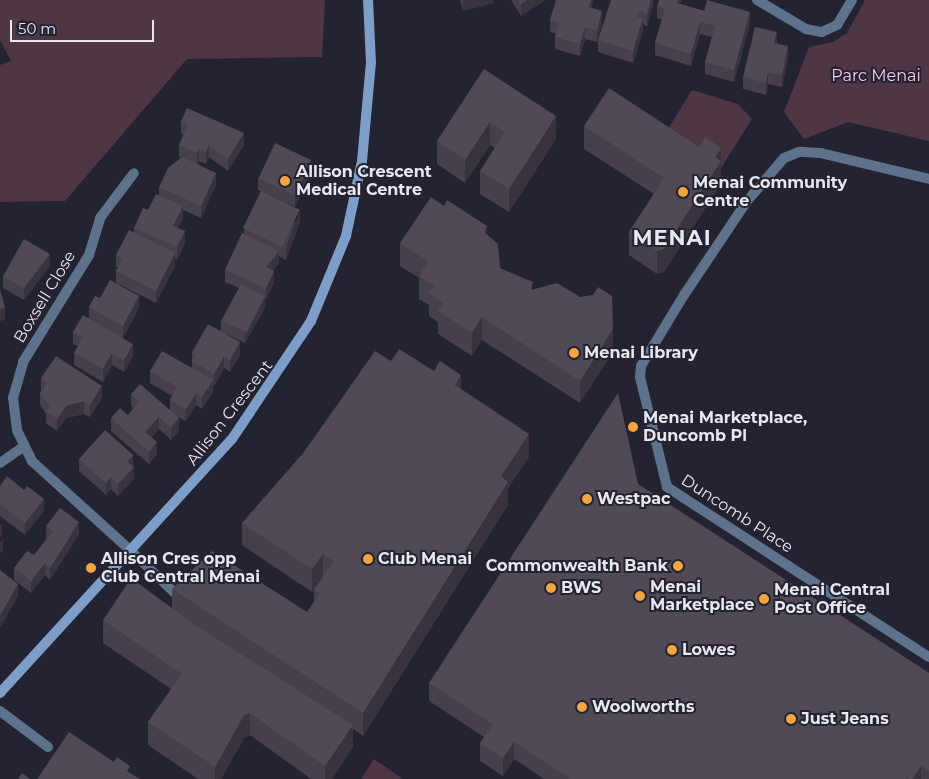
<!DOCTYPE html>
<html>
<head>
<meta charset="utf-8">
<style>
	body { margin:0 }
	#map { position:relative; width:929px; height:779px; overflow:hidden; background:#232331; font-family:Montserrat,sans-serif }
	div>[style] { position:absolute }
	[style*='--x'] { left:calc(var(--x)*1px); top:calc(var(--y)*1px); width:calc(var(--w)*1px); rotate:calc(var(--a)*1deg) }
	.green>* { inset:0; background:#4e3645 }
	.lane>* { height:10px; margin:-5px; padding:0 5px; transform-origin:5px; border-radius:5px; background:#5e728c }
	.street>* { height:10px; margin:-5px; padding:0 5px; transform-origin:5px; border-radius:5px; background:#5e728c }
	.secondary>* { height:10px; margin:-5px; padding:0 5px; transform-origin:5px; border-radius:5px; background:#7d9ec8 }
	.wall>* { inset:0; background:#473f4b }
	.shaded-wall>* { inset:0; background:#39333d }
	.building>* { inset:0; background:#524957; transform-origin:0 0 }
	.dots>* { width:14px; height:14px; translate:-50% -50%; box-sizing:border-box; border:2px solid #232331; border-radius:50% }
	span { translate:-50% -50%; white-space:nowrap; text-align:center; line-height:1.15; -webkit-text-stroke:4px #232331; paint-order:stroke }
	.park-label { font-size:16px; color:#fec7e8 }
	.poi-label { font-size:16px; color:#e7e7f0; font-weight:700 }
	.left { translate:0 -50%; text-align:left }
	.right { translate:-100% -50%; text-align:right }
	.street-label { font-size:16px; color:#e7e7f0 }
	.district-label { font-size:21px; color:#e7e7f0; font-weight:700; letter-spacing:1px }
	.scale { position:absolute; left:10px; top:20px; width:144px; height:22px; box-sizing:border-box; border:2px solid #e7e7f0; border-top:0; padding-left:6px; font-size:15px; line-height:18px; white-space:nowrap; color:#e7e7f0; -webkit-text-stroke:4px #232331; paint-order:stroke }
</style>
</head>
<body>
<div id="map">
	<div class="green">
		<i style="clip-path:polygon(0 0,325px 0,322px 57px,187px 59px,65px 201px,0 202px,0 65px,11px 61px,0 40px)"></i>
		<i style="clip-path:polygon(865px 0,929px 0,929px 141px,848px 122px,804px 139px,784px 112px,809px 47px,833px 42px,847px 33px)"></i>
		<i style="clip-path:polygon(692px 90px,738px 104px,752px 119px,721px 168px,660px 142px)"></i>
		<i style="clip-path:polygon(374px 759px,403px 779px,361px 779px)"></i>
	</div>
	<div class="lane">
		<i style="--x:130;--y:550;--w:65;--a:43.8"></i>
		<i style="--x:177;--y:595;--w:8;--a:-50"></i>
		<i style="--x:0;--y:711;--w:60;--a:36.9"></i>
	</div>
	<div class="street">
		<i style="--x:757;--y:0;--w:57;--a:30.6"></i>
		<i style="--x:806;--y:29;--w:16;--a:11"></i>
		<i style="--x:822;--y:32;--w:17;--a:-25"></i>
		<i style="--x:837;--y:25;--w:29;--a:-59"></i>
		<i style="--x:929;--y:179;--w:111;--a:-166.5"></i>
		<i style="--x:821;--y:153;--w:22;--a:-177"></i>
		<i style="--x:799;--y:152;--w:16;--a:158"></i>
		<i style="--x:784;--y:158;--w:57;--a:130.7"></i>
		<i style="--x:747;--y:201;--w:113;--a:123.8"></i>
		<i style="--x:684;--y:295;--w:83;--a:121.2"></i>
		<i style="--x:641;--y:366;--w:11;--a:95"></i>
		<i style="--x:640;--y:377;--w:113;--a:76.2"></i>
		<i style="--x:667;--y:487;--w:312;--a:33"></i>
		<i style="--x:0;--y:463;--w:29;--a:-35"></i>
		<i style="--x:130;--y:550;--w:132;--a:-137.8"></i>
		<i style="--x:32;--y:461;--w:34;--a:-116"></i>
		<i style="--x:17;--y:430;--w:32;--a:-97"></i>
		<i style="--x:13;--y:398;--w:37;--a:-74"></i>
		<i style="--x:23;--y:362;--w:126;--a:-58.3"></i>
		<i style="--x:89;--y:255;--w:39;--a:-73"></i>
		<i style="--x:100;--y:218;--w:56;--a:-52.9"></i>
	</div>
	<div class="secondary">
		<i style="--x:0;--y:693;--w:344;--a:-47.6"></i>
		<i style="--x:232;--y:439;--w:142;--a:-56.2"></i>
		<i style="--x:311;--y:321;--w:92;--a:-67.6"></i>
		<i style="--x:346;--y:236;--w:77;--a:-78"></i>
		<i style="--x:362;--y:161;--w:98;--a:-84.8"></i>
		<i style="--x:371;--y:63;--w:63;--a:-92.7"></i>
	</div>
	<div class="wall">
		<i style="clip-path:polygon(460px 0,494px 0,494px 3px,463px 11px)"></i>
		<i style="clip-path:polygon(511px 0,545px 0,521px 16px)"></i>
		<i style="clip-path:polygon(593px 0,592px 8px,602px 23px,597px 42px,585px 39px,580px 56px,555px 49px,555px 37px,556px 34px,550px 32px,550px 20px)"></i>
		<i style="clip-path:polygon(653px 0,653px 5px,647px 26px,643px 24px,643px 31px,633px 63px,598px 52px,598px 40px)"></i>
		<i style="clip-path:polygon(681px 0,680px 4px,750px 24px,734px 82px,705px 74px,705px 62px,712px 37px,700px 34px,691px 66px,655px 55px,655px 43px,662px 20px,657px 18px,657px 6px)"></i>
		<i style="clip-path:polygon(777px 43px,788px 58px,782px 87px,768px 84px,766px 95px,743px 89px,743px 77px)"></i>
		<i style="clip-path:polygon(484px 69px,556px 139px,509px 212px,480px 194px,480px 171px,495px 148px,490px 145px,465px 183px,437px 164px,437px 141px)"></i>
		<i style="clip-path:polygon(181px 121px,244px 145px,228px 171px,209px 157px,206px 164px,199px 161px,198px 165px,216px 185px,201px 218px,183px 210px,183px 218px,178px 228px,185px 243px,177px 260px,175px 258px,175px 266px,156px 303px,116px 283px,116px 271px,118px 267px,116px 267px,116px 255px,134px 233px,134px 228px,159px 195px,159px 187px,181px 158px,179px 157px,179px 145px,183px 135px,181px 133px)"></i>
		<i style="clip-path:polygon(584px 126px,699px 147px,721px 148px,721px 184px,664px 272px,657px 274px,629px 255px,629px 232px,654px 194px,584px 149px)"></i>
		<i style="clip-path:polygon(311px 172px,295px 207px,258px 190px,258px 178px)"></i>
		<i style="clip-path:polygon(300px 222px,286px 260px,279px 256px,279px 263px,273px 270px,274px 283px,265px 300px,265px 308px,245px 343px,224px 333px,240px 355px,230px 372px,224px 368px,214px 386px,213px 385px,213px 392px,202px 409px,196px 405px,186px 421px,176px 416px,179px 431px,171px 440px,159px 429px,151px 438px,157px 454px,149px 464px,111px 431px,111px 418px,128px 415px,133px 408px,131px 406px,131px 394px,170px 410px,170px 400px,172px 396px,150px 383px,150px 371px,192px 368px,192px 352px,221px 332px,221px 320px,239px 288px,225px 282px,225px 270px,244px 234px,244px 228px)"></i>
		<i style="clip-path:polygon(487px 234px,500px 268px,533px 290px,613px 352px,580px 403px,482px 340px,472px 356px,438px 334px,438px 322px,429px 316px,429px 305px,419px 299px,419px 278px,400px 266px,400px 243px)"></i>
		<i style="clip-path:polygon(50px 266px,24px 300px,3px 288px,3px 276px)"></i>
		<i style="clip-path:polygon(100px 298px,139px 308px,123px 338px,133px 356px,124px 372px,112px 365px,103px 382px,74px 365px,74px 353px,78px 346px,73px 344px,73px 332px,89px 319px,89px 307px)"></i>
		<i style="clip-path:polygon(391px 361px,461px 390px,529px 457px,508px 488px,508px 505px,363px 736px,353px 729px,353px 747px,332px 779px,311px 779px,250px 735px,244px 738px,221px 779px,198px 779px,148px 745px,148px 722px,171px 689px,103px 643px,103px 620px,172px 608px,172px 589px,307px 612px,314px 602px,314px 590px,324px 577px,312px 592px,242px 545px,242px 523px)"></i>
		<i style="clip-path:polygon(41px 378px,102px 398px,90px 417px,84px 414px,66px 418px,57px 431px,46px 423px,46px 414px,40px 405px,40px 393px,41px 391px)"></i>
		<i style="clip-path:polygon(133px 455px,134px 479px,118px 496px,111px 489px,106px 495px,79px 471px,79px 459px)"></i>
		<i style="clip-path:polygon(638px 484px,929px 673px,929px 779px,544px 779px,514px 759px,503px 776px,480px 761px,480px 743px,484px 737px,429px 701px,429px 683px)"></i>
		<i style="clip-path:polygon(0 486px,44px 511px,25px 535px,0 516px)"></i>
		<i style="clip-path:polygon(46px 526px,79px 534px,50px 580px,45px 575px,31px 593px,14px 580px,14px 568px,34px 555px,47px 539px,46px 538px)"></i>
	</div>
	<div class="shaded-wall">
		<i style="clip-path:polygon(463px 0,494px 0,494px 3px,463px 11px)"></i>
		<i style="clip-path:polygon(527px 0,545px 0,521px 16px,521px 4px)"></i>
		<i style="clip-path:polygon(591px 0,593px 0,593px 2px,589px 19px,589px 7px)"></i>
		<i style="clip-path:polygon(651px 0,653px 0,653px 5px,647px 26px,647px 14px)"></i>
		<i style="clip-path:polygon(678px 0,681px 0,681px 1px,677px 15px,677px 3px)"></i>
		<i style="clip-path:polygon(602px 11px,602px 23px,597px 42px,597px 30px)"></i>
		<i style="clip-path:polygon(750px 12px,750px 24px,734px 82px,734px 70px)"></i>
		<i style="clip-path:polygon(643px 18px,643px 31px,633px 63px,633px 51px)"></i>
		<i style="clip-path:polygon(700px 22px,700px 34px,691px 66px,691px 54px)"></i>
		<i style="clip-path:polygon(585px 27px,585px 39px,580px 56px,580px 44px)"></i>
		<i style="clip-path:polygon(777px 32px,777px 44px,774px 43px)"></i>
		<i style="clip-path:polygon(788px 46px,788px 58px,782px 87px,782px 75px)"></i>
		<i style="clip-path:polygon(768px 72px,768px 84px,766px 95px,766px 83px)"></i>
		<i style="clip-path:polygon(556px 116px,556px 139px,509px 212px,509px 189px)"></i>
		<i style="clip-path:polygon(490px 122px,490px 145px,465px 183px,465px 160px)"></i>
		<i style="clip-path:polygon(244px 133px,244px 145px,228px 171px,228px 159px)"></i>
		<i style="clip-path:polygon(209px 145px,209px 157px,206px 164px,206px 152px)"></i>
		<i style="clip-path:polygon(721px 148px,721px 184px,664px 272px,657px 274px,657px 251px)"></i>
		<i style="clip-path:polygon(199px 149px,199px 161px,197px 165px,197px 153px)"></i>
		<i style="clip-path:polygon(311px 160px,311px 172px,295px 207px,295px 195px)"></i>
		<i style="clip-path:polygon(216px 173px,216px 185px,201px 218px,201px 206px)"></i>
		<i style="clip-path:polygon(183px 206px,183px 218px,173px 238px,173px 226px)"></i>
		<i style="clip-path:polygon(300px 210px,300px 222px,286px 260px,286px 247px)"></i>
		<i style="clip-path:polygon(185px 231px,185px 243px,177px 260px,177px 247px)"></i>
		<i style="clip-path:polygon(279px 251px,279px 263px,266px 279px,266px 267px)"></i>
		<i style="clip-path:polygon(175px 253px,175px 266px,156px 303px,156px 291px)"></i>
		<i style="clip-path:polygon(50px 254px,50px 266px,24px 300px,24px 288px)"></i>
		<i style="clip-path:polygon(274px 271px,274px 283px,266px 300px,266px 288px)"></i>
		<i style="clip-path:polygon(139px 296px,139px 308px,123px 338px,123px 326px)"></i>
		<i style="clip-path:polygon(265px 296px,265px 308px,245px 343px,245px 331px)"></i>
		<i style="clip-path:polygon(5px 308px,5px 320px,0 321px,0 309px)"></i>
		<i style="clip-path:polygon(482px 317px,482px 340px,472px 356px,472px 333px)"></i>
		<i style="clip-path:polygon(613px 329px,613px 352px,580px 403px,580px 381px)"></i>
		<i style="clip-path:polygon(240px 342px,240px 355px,230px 372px,230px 360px)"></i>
		<i style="clip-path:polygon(133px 344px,133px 356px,124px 372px,124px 360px)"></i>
		<i style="clip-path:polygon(112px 353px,112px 365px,103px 382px,103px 369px)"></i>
		<i style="clip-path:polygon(224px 356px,224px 368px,214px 386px,214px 374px)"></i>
		<i style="clip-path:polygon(461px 375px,461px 398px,455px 385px)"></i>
		<i style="clip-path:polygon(213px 380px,213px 392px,202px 409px,202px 397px)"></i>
		<i style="clip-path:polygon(102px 386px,102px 398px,90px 417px,90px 405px)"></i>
		<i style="clip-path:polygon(196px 393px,196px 405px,186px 421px,186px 409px)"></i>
		<i style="clip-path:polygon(84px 401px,84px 414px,66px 418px,57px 431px,57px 419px,66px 406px)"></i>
		<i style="clip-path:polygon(159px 417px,159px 429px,145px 444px,145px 432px)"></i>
		<i style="clip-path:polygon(179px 418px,179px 431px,171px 440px,171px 428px)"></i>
		<i style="clip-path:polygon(529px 434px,529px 457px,508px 488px,508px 505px,363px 736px,363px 713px,501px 476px)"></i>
		<i style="clip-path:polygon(157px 442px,157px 454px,149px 464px,149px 452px)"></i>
		<i style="clip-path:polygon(133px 455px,133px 467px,127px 462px)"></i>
		<i style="clip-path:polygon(134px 467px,134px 479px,118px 496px,118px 484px)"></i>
		<i style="clip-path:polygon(111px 477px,111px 489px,106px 495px,106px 483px)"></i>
		<i style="clip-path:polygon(44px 499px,44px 511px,25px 535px,25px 523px)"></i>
		<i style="clip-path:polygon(79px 522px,79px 534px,50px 580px,50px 568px)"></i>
		<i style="clip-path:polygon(2px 523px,2px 535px,0 538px,0 526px)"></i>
		<i style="clip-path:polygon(3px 538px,3px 550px,0 554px,0 542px)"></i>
		<i style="clip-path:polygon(323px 554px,323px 577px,312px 592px,312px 569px)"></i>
		<i style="clip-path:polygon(45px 563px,45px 575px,31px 593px,31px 581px)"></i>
		<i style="clip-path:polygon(18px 584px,18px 596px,0 628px,0 616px)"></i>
		<i style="clip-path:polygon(250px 713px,250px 735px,244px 738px,221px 779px,215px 779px,215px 767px,244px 715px)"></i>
		<i style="clip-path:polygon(353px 725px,353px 747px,332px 779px,325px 779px,325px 766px)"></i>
		<i style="clip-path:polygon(514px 742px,514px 759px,503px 776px,503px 758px)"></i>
		<i style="clip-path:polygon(921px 766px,921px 779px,912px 779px)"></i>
	</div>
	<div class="building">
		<i style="clip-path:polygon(518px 0,527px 0,521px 4px)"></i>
		<i style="clip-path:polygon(556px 0,591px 0,589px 7px,602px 11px,597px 30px,585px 27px,580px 44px,555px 37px,559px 23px,550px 20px)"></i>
		<i style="clip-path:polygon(611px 0,651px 0,647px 14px,639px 11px,637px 17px,643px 18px,633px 51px,598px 40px)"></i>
		<i style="clip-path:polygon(659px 0,678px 0,677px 3px,704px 11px,707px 0,750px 12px,734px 70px,705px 62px,715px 26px,700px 22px,691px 54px,655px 43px,665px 9px,657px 6px)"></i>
		<i style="clip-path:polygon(755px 27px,777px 32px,774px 43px,788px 46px,782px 75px,768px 72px,766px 83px,743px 77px)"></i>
		<i style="clip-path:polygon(484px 69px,556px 116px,509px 189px,480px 171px,505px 132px,490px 122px,465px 160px,437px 141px)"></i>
		<i style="clip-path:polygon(609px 88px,699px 147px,705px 137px,721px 148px,715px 157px,721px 161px,664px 249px,657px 251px,629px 232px,664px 178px,584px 126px)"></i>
		<i style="clip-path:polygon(187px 108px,244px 133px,228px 159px,209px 145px,206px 152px,199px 149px,197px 153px,179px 145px,188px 125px,181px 121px)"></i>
		<i style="left:275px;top:143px;width:40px;height:39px;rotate:25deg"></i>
		<i style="clip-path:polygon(182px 157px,216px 173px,201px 206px,159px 187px,168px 168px)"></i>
		<i style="left:261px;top:191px;width:43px;height:41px;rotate:26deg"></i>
		<i style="clip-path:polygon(156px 194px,183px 206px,173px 226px,185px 231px,177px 247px,134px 228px,143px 208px,148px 210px)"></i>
		<i style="clip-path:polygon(431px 197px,444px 206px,447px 200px,487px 226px,485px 233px,498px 244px,500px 268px,533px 282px,531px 290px,557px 283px,580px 297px,593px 295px,598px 287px,612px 296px,613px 329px,580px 381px,482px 317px,472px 333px,438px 311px,443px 303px,429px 293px,434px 286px,419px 276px,428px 261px,400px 243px)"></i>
		<i style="clip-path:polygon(129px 230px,175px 253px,156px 291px,116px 271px,123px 258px,116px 255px)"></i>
		<i style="clip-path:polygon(242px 233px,279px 251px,266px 267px,274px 271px,266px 288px,225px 270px)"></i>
		<i style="clip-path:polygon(24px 239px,50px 254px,24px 288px,3px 276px)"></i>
		<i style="clip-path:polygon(110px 280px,139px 296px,123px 326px,89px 307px,95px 296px,100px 298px)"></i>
		<i style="left:241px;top:284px;width:27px;height:41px;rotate:27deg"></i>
		<i style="clip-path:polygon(0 289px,5px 308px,0 309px)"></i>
		<i style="clip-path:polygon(83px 315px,133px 344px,124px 360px,112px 353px,103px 369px,74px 353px,83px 337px,73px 332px)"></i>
		<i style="clip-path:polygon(208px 324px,240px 342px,230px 360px,224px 356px,214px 374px,192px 361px,196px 354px,192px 352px)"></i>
		<i style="clip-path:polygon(399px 349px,434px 371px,440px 361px,461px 375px,455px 385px,529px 434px,501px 476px,508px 482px,363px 713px,172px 589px,212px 551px,307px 612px,320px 594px,314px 590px,334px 561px,323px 554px,312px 569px,242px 523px,304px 452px,375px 351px,391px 361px)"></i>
		<i style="clip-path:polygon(162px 351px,213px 380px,202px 397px,196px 393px,186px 409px,170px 400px,177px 387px,150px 371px)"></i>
		<i style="clip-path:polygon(56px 356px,102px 386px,90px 405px,84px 401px,66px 406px,57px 419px,46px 411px,50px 406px,40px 393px,47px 383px,41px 378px)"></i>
		<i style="clip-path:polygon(140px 384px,179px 418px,171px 428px,159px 417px,145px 432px,157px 442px,149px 452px,111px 418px,120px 408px,128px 415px,139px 402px,131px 394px)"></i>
		<i style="clip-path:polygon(618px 393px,638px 484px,929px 673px,929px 771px,921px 766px,912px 779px,910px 779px,906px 777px,905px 779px,571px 779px,514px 742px,503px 758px,480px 743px,493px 724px,429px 683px)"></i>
		<i style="clip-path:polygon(105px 430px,133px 455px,127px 462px,134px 467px,118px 484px,111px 477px,106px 483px,79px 459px)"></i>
		<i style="clip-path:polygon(7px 476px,24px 490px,27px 486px,44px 499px,25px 523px,0 504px,0 486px)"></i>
		<i style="clip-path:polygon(60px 508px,79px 522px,50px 568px,45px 563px,31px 581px,14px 568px,27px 551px,34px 555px,53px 531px,46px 526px)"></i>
		<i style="clip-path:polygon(0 570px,18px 584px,0 616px)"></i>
		<i style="clip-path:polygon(131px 578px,195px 625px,353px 725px,325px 766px,250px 713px,244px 715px,215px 767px,148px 722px,182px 674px,103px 620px)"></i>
		<i style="clip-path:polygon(69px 732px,114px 762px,117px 757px,130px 766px,127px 771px,140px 779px,37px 779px)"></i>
		<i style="clip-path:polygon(22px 773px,30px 779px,18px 779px)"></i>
	</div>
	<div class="dots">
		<i style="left:285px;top:181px;background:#f2a541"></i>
		<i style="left:683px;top:192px;background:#f2a541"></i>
		<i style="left:574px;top:353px;background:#f2a541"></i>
		<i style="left:633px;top:427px;background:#f2a541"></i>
		<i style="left:587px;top:499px;background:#f2a541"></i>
		<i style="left:368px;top:559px;background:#f2a541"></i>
		<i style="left:678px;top:566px;background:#f2a541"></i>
		<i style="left:91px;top:568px;background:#f2a541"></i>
		<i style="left:551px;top:588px;background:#f2a541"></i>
		<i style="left:640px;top:596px;background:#f2a541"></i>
		<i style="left:764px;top:599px;background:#f2a541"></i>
		<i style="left:672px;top:650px;background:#f2a541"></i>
		<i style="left:582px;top:707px;background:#f2a541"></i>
		<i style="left:791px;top:719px;background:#f2a541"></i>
	</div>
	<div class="park-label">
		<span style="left:876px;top:76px">Parc Menai</span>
	</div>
	<div class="poi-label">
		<span class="left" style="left:296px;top:181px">Allison Crescent<br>Medical Centre</span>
		<span class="left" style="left:693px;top:192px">Menai Community<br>Centre</span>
		<span class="left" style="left:584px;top:353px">Menai Library</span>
		<span class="left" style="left:643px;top:427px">Menai Marketplace,<br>Duncomb Pl</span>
		<span class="left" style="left:597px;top:499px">Westpac</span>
		<span class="left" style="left:101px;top:568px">Allison Cres opp<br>Club Central Menai</span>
		<span class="left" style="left:378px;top:559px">Club Menai</span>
		<span class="right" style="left:668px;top:566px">Commonwealth Bank</span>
		<span class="left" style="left:650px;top:596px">Menai<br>Marketplace</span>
		<span class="left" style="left:561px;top:588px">BWS</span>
		<span class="left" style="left:774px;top:599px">Menai Central<br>Post Office</span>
		<span class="left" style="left:682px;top:650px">Lowes</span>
		<span class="left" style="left:592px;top:707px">Woolworths</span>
		<span class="left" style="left:801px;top:719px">Just Jeans</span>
	</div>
	<div class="street-label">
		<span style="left:45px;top:297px;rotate:-59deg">Boxsell Close</span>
		<span style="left:230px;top:413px;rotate:-52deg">Allison Crescent</span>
		<span style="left:737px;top:514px;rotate:33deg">Duncomb Place</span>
	</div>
	<div class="district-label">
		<span style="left:672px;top:238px">MENAI</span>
	</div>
	<div class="scale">50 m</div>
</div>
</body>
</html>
